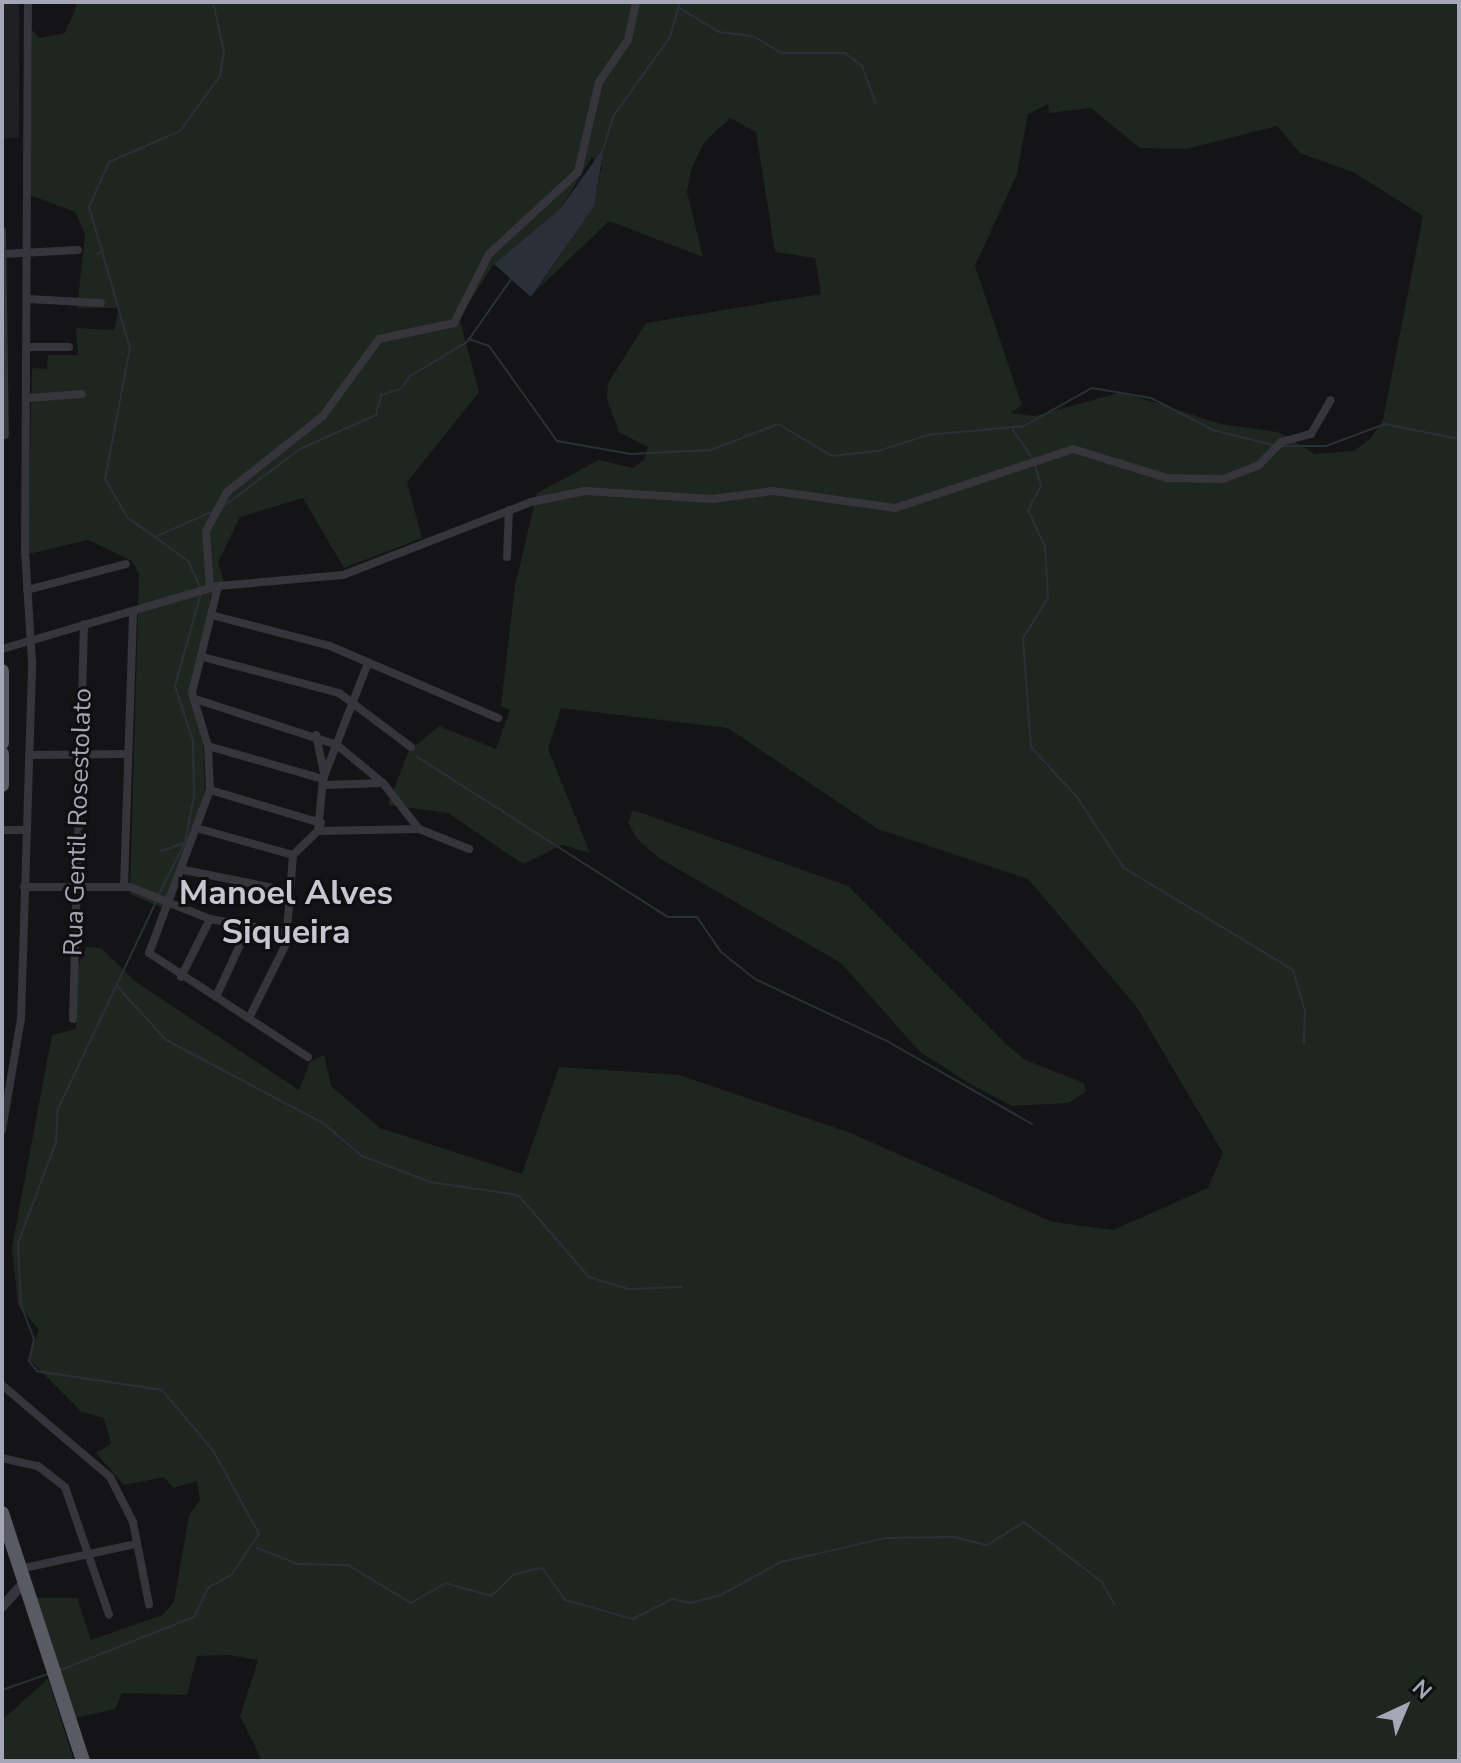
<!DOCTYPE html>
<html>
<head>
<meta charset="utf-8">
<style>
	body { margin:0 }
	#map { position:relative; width:1461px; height:1763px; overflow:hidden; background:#141416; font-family:"Nunito Sans",sans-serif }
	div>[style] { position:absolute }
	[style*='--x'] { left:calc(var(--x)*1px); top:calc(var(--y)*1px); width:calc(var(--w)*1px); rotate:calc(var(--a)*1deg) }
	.built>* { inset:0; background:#202023; transform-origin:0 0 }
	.green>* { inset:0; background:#1e2620 }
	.water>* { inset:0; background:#2a3039 }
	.stream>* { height:2px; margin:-1px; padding:0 1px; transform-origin:1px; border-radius:1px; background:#2a3039 }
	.minor>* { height:8px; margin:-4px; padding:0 4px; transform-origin:4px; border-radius:4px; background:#35353b }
	.tertiary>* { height:10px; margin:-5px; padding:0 5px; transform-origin:5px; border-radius:5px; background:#35353b }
	.trunk>* { height:14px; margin:-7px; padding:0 7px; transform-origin:7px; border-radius:7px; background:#595a63 }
	span { translate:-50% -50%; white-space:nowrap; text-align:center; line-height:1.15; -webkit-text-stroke:6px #0f0f11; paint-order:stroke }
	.street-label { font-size:26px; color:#a6a7b6 }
	.district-label { font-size:34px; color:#c7c7d2; font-weight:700 }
	.frame { position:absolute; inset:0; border:4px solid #a6a7b6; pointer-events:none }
	.north { position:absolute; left:1365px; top:1667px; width:80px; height:80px; -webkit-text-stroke:6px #0f0f11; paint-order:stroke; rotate:44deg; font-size:22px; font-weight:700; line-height:32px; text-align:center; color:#a6a7b6 }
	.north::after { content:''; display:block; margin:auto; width:28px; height:36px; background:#a6a7b6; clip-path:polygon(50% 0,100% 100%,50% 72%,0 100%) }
</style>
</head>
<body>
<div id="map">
	<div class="built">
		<i style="left:2px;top:2px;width:17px;height:136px"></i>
	</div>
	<div class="green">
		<i style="clip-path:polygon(evenodd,78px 2px,1459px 2px,1459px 1761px,262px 1761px,240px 1716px,258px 1660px,229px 1655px,197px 1656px,187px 1695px,122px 1693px,115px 1709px,74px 1718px,35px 1598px,77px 1598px,91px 1640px,162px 1615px,174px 1602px,189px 1515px,200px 1500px,197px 1481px,173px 1488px,164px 1477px,124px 1485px,96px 1453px,111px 1444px,104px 1418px,82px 1412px,28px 1358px,39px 1330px,18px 1305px,12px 1247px,52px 1035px,76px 1029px,76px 971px,86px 947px,101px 948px,136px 982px,299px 1090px,310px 1062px,324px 1055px,331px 1086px,380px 1128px,522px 1174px,559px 1067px,679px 1075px,848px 1132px,1053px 1222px,1113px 1230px,1208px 1188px,1223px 1153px,1136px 1006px,1028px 879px,878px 829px,728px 728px,561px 708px,548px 749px,590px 853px,562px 845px,523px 864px,448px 813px,388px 805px,408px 752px,439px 726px,496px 749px,510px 710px,501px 706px,515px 586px,537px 493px,599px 460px,633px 468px,644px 460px,648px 447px,619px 432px,607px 400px,608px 383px,646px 323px,821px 294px,815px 258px,775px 252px,756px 132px,730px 118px,703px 144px,691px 170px,687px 192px,703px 257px,609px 221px,536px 291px,593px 206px,602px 166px,592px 157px,561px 208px,494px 264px,459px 317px,479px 392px,407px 482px,422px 538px,344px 568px,303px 498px,240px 517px,218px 562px,225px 586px,211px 595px,190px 695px,203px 735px,205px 797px,165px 909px,130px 894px,139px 574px,132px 561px,88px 540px,28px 554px,32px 368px,47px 369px,48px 355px,78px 355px,76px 328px,114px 330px,119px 308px,77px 308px,85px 235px,75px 212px,30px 195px,32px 30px,39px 38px,65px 33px,78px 2px,1048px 104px,1049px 113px,1091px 108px,1140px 148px,1186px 149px,1277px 126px,1300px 153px,1355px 173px,1423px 216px,1383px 420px,1371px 438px,1354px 451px,1315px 454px,1278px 432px,1221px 424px,1122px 392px,1035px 416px,1010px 413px,1022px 405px,975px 266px,1017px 174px,1028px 114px,1048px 104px)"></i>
		<i style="clip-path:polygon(633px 810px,848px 886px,1006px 1044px,1025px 1060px,1084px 1083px,1086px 1092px,1068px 1103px,1012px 1106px,972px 1085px,920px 1052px,841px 963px,659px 858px,637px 839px,628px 822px)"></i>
		<i style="clip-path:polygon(48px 1679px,74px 1761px,2px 1761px,2px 1720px)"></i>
	</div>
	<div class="water">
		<i style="clip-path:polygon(604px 147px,594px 206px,531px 297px,494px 264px,561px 208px)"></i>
	</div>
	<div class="stream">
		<i style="--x:679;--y:8;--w:47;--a:31"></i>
		<i style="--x:719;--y:32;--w:34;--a:7"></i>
		<i style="--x:753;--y:36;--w:33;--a:31"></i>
		<i style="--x:781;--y:53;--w:64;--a:0"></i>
		<i style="--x:845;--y:53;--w:21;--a:37"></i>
		<i style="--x:862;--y:66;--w:40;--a:69.8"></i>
		<i style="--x:604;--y:147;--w:34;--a:-73"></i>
		<i style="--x:614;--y:115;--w:96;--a:-54.3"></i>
		<i style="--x:670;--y:37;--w:36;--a:-74"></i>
		<i style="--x:97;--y:254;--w:7;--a:-27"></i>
		<i style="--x:469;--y:339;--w:21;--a:19"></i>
		<i style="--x:489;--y:346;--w:117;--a:54.4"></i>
		<i style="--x:557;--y:441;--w:75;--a:10"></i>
		<i style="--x:631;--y:454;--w:80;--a:-2.9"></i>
		<i style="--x:711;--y:450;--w:72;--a:-21.2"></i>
		<i style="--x:778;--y:424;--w:63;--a:30.7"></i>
		<i style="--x:832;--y:456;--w:46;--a:-6.2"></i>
		<i style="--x:878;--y:451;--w:52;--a:-17.7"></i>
		<i style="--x:928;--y:435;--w:96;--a:-5.4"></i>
		<i style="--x:1024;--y:426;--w:78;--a:-29.2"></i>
		<i style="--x:1092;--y:388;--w:60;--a:9.6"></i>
		<i style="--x:1151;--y:398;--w:70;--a:27.3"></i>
		<i style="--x:1213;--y:430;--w:62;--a:14"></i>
		<i style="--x:1012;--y:429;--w:37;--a:55"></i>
		<i style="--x:1279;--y:446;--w:47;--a:0"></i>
		<i style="--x:1326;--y:446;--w:63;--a:-20.4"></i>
		<i style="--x:1385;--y:424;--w:76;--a:11.5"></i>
		<i style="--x:1035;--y:465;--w:22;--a:74"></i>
		<i style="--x:1041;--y:486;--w:27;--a:118"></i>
		<i style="--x:1028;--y:510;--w:40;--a:65"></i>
		<i style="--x:1045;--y:546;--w:52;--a:86.7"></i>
		<i style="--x:1048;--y:598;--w:47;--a:122"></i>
		<i style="--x:1023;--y:638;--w:109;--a:85.8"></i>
		<i style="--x:1031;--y:747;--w:68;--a:47.4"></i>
		<i style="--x:1077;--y:797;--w:85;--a:56.5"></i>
		<i style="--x:1124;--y:868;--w:197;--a:31.1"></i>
		<i style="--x:1293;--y:970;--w:43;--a:73.7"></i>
		<i style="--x:1305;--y:1011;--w:33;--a:92"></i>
		<i style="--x:224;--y:506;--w:95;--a:-36.9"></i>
		<i style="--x:300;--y:449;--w:83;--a:-24.1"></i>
		<i style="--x:376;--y:415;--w:21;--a:-76"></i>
		<i style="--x:381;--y:395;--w:21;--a:-17"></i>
		<i style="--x:401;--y:389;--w:16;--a:-55"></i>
		<i style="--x:410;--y:376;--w:66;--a:-30.8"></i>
		<i style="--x:467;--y:342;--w:78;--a:-54.9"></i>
		<i style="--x:155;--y:537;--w:61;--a:-24.1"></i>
		<i style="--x:200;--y:587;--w:29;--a:-115"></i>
		<i style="--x:188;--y:561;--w:75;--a:-144.2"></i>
		<i style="--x:127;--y:517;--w:44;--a:-120.1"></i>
		<i style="--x:105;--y:479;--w:133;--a:-79.2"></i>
		<i style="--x:130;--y:348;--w:147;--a:-106.2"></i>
		<i style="--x:89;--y:207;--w:49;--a:-66"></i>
		<i style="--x:109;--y:162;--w:77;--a:-23.6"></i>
		<i style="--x:180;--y:131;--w:68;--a:-54"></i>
		<i style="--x:220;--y:76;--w:24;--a:-81"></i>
		<i style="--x:224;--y:52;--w:51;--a:-102.4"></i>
		<i style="--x:416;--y:756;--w:299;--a:32.6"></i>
		<i style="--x:668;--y:917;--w:29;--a:0"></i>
		<i style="--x:697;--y:917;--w:42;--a:55.6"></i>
		<i style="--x:721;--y:952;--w:43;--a:38.5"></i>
		<i style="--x:755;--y:979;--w:146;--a:25.2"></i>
		<i style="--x:887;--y:1041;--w:167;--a:29.8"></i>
		<i style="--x:161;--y:851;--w:24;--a:-19"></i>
		<i style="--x:158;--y:896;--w:60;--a:-63.4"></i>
		<i style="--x:185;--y:842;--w:47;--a:-78.9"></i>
		<i style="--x:194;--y:796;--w:55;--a:-91"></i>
		<i style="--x:193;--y:741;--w:58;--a:-108.1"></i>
		<i style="--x:175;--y:686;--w:97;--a:-74.4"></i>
		<i style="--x:117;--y:986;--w:73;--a:47.8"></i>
		<i style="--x:166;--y:1040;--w:178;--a:27.9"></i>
		<i style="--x:323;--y:1123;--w:51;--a:40.2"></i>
		<i style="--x:362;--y:1156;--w:73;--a:20.9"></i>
		<i style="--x:430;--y:1182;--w:89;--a:8.4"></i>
		<i style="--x:518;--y:1195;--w:108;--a:49.1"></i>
		<i style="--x:589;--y:1277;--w:41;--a:17.1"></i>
		<i style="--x:628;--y:1289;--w:54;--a:-2.1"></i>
		<i style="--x:257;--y:1548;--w:44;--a:21.3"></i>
		<i style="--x:298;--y:1564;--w:50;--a:1.1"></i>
		<i style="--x:348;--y:1565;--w:74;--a:31.1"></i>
		<i style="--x:411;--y:1603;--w:39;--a:-30"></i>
		<i style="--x:445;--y:1583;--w:48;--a:15.8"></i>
		<i style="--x:491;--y:1596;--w:33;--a:-43"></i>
		<i style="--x:515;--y:1574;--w:28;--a:-13"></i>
		<i style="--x:542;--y:1568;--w:39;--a:54"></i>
		<i style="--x:565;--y:1600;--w:71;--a:15.6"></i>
		<i style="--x:633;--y:1619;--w:44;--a:-27.1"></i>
		<i style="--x:672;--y:1599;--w:19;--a:12"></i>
		<i style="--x:691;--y:1603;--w:31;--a:-15"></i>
		<i style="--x:721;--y:1595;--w:68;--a:-28.8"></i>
		<i style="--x:781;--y:1562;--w:108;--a:-12.9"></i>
		<i style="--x:886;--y:1538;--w:68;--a:-0.8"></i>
		<i style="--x:954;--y:1537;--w:34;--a:14"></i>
		<i style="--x:987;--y:1545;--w:44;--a:-31.9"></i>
		<i style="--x:1024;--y:1522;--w:98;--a:37.6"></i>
		<i style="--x:1102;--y:1582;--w:26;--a:61"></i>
		<i style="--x:58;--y:1671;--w:146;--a:-21.7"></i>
		<i style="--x:194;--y:1617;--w:32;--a:-64"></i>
		<i style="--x:208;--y:1588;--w:28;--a:-30"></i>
		<i style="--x:232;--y:1574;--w:48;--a:-56"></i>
		<i style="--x:259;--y:1534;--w:97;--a:-118.9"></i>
		<i style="--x:212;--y:1449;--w:77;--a:-130.3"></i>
		<i style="--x:162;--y:1390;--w:126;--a:-171.4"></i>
		<i style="--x:37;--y:1371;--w:13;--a:-129"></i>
		<i style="--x:29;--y:1361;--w:23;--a:-77"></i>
		<i style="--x:34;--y:1339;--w:36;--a:-111"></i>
		<i style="--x:21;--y:1305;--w:62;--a:-92.8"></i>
		<i style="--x:18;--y:1243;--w:108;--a:-69.4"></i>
		<i style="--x:56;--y:1142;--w:33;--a:-87"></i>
		<i style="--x:58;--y:1109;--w:229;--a:-64.7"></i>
		<i style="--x:2;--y:1690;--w:49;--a:-19.2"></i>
	</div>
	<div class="minor">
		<i style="--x:2;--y:231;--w:204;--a:89.2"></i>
		<i style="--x:2;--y:254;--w:76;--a:-3"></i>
		<i style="--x:28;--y:299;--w:73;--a:3.1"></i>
		<i style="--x:27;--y:347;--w:42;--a:0"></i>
		<i style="--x:28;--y:398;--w:54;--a:-4.2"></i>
		<i style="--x:507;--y:557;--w:47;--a:-87.6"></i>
		<i style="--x:218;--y:586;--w:110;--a:103.7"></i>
		<i style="--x:192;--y:693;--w:55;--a:73.2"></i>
		<i style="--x:208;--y:746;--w:44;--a:87.4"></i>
		<i style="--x:210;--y:790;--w:174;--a:110.5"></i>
		<i style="--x:149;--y:953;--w:190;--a:33.2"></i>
		<i style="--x:210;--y:588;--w:57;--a:-94"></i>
		<i style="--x:206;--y:531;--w:44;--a:-61.7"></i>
		<i style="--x:227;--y:492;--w:122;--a:-38.4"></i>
		<i style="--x:323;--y:416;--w:95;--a:-54"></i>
		<i style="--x:379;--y:339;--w:77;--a:-12"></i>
		<i style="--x:454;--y:323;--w:77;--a:-63.1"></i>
		<i style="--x:489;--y:254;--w:121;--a:-42.7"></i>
		<i style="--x:578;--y:172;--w:92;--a:-76.9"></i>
		<i style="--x:599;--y:82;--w:51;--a:-55.4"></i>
		<i style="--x:628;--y:40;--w:39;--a:-78"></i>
		<i style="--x:27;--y:590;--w:102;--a:-14.7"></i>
		<i style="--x:215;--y:616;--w:119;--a:14.6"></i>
		<i style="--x:330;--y:646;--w:183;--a:23.2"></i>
		<i style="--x:2;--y:649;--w:225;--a:-16.3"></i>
		<i style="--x:218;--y:586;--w:125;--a:-5"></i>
		<i style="--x:343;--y:575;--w:202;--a:-21.2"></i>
		<i style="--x:531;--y:502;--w:55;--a:-11.5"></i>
		<i style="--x:585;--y:491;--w:128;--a:3.6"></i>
		<i style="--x:713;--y:499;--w:61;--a:-7.6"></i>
		<i style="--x:773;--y:491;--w:123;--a:7.9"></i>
		<i style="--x:895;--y:508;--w:188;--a:-18.3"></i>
		<i style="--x:1073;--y:449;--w:98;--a:17.1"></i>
		<i style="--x:1167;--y:478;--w:56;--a:1"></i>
		<i style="--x:1223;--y:479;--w:39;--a:-21"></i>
		<i style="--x:1259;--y:465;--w:32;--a:-46"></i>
		<i style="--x:1281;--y:442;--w:31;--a:-15"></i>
		<i style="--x:1311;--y:434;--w:39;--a:-60"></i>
		<i style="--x:203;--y:657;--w:141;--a:14.8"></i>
		<i style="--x:339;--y:693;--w:90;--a:36.9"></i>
		<i style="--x:195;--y:699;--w:149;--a:17.9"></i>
		<i style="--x:337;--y:745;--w:60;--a:39.6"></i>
		<i style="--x:383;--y:783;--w:58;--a:52"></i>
		<i style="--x:316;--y:735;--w:39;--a:78"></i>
		<i style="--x:208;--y:746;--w:120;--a:16"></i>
		<i style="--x:29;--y:755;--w:98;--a:-0.6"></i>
		<i style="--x:325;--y:785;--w:58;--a:-2"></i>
		<i style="--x:210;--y:790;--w:116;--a:16.6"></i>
		<i style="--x:200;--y:829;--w:97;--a:15.6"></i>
		<i style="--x:2;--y:830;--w:24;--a:0"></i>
		<i style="--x:318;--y:831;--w:101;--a:-1.1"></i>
		<i style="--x:419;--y:829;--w:54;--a:21.8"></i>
		<i style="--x:184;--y:870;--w:107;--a:11.3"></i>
		<i style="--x:124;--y:886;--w:275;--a:-88.1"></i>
		<i style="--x:24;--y:887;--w:106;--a:0"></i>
		<i style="--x:130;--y:887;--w:86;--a:21.8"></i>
		<i style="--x:210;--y:919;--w:80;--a:10"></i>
		<i style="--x:181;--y:977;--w:65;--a:-63.4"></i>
		<i style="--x:216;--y:997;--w:77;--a:-65.4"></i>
		<i style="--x:249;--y:1018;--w:83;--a:-63.4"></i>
		<i style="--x:286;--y:944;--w:89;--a:-85.5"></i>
		<i style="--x:293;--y:855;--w:35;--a:-44"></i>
		<i style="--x:318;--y:831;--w:52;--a:-84.5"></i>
		<i style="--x:323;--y:779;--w:124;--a:-68.8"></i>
		<i style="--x:73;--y:1019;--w:395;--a:-88.4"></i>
		<i style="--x:2;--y:1130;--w:113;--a:-80.3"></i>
		<i style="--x:21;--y:1019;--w:357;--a:-88.2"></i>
		<i style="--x:32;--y:662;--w:110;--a:-93.6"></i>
		<i style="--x:25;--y:552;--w:550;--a:-89.69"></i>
		<i style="--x:2;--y:1385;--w:142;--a:40.4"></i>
		<i style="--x:110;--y:1477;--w:51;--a:62.9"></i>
		<i style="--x:133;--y:1522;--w:84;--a:79"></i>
		<i style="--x:2;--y:1458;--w:37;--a:13"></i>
		<i style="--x:38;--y:1466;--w:34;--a:38"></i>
		<i style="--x:65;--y:1487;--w:135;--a:71"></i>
		<i style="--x:19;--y:1569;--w:120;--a:-12.1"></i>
	</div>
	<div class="tertiary">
		<i style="--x:2;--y:1607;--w:31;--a:-48"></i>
	</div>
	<div class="trunk">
		<i style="--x:2;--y:671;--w:72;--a:90"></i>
		<i style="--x:2;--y:754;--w:31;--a:90"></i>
		<i style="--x:2;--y:1513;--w:261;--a:71.9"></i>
	</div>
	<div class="street-label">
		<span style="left:78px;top:822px;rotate:-88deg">Rua Gentil Rosestolato</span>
	</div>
	<div class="district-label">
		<span style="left:286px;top:913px">Manoel Alves<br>Siqueira</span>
	</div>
	<div class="frame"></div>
	<div class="north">N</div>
</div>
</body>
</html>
